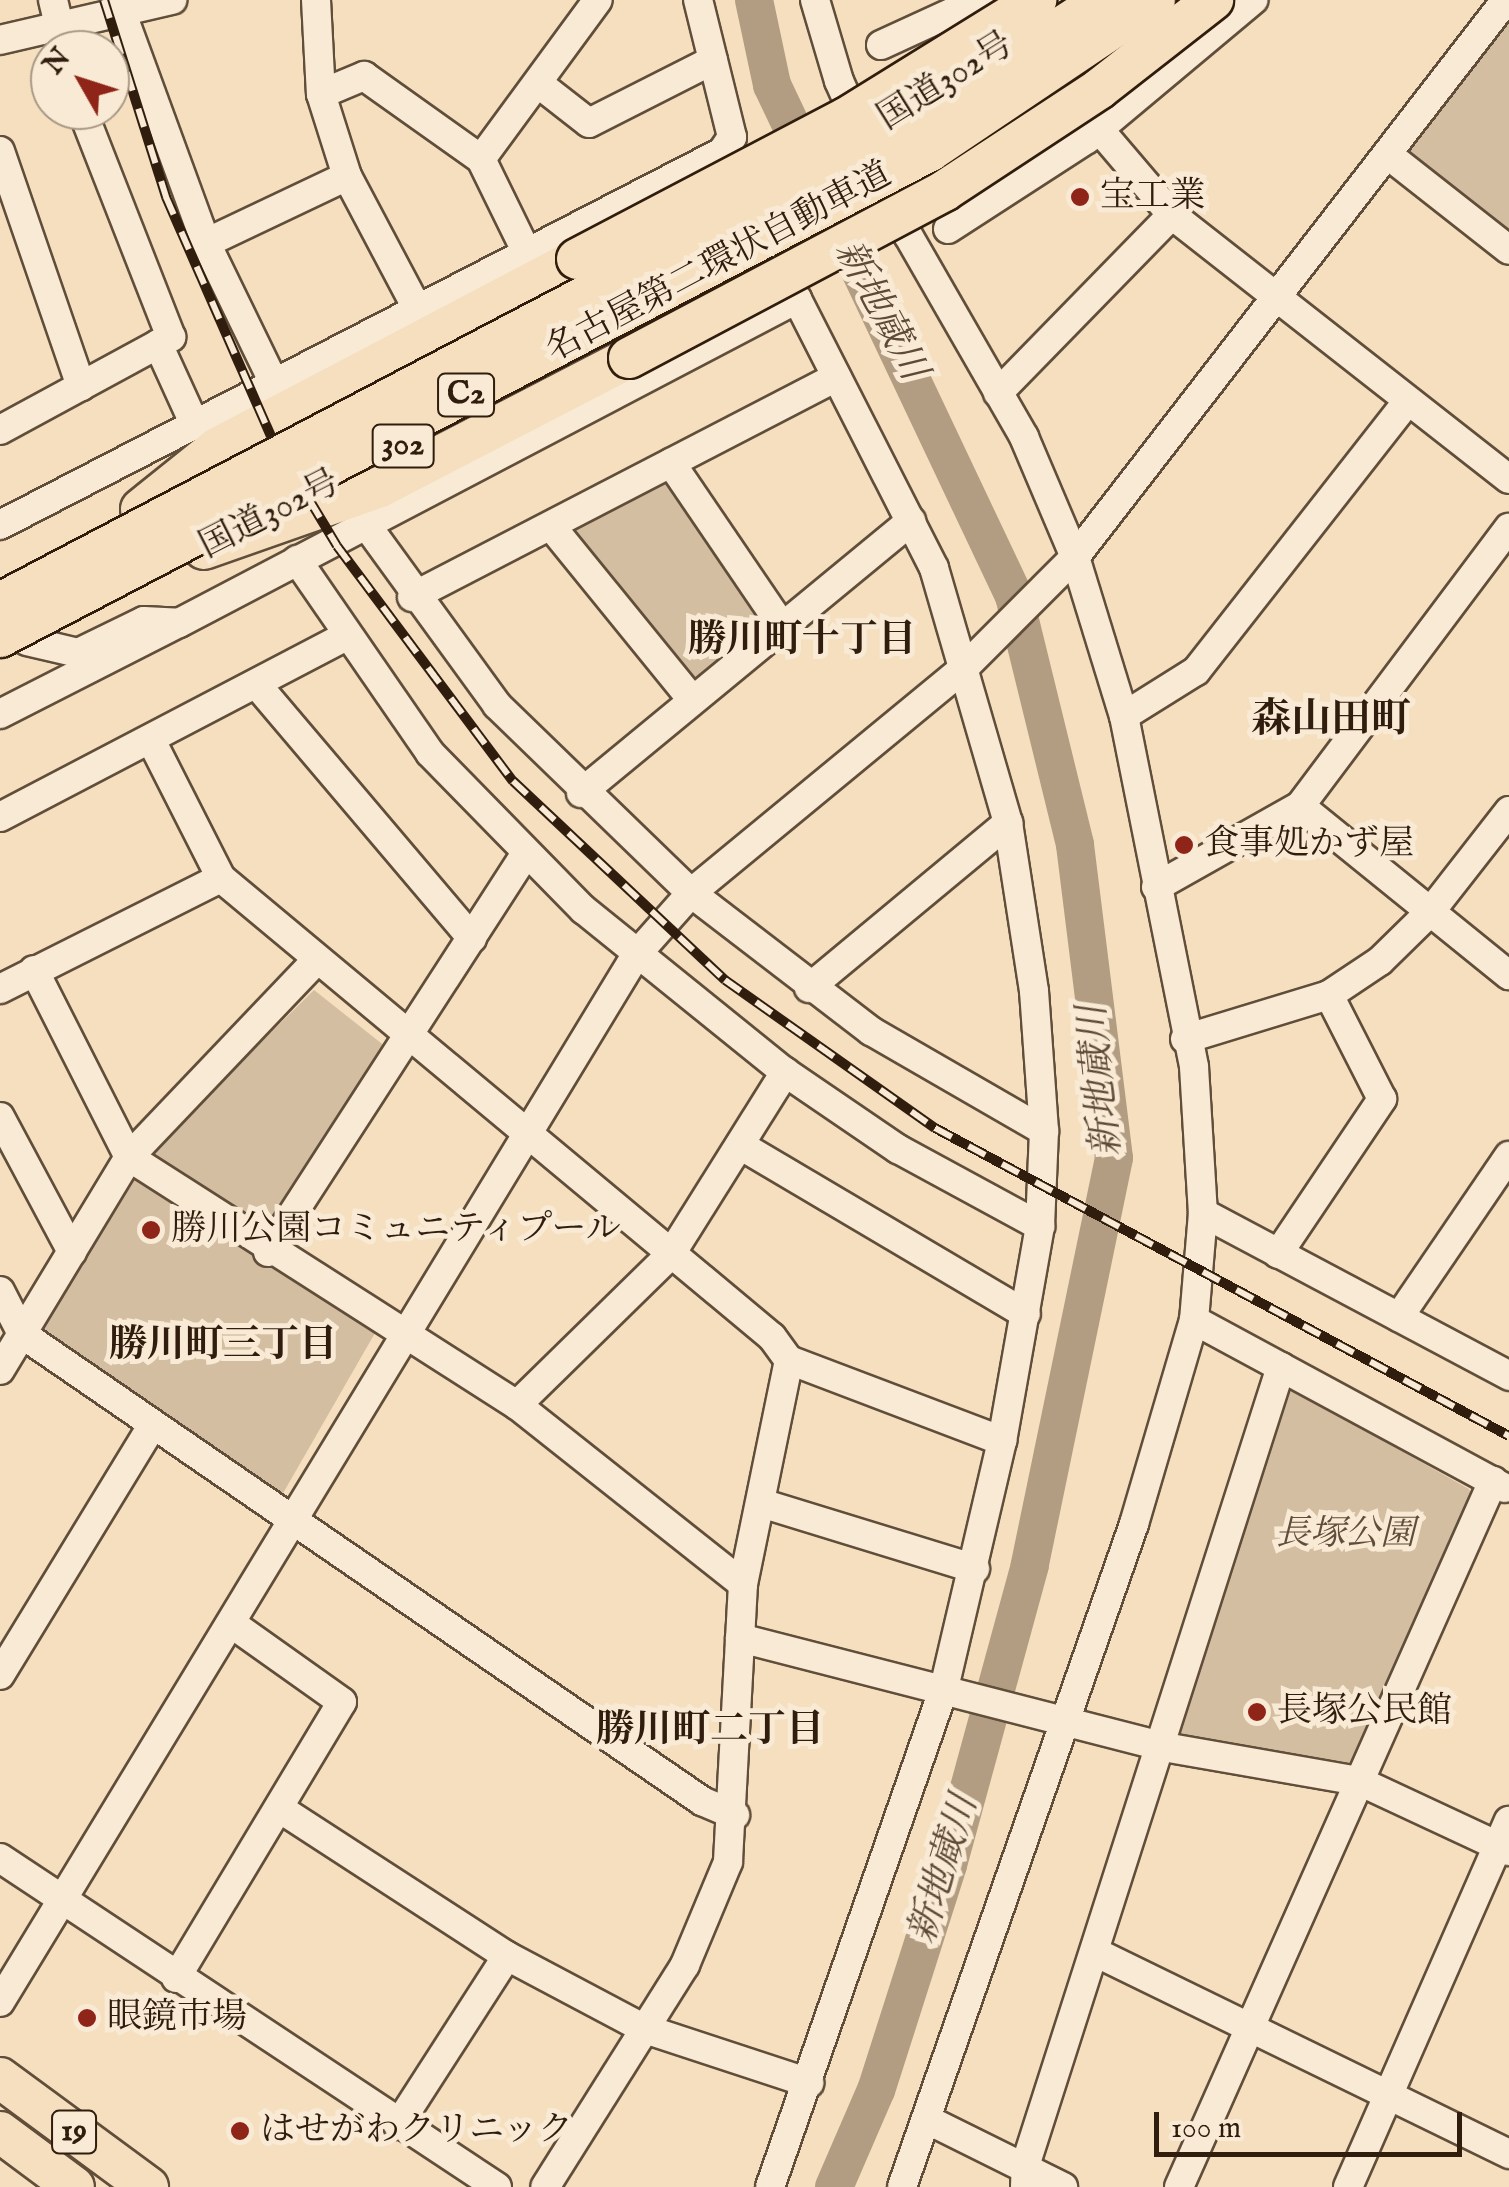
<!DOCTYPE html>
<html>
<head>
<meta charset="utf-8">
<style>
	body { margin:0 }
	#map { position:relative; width:1509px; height:2187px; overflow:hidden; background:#f5dfbf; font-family:"IM FELL English","Noto Serif JP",serif }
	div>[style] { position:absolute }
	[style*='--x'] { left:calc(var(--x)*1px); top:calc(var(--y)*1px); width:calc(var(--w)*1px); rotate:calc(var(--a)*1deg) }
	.green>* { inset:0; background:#d4bea1 }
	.river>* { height:38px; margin:-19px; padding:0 19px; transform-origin:19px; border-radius:19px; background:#b29d82 }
	.roads { filter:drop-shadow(2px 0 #614e3a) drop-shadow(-2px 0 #614e3a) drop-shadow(0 2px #614e3a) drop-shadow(0 -2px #614e3a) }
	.minor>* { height:28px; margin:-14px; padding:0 14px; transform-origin:14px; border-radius:14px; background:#f8ead5 }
	.highway>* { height:40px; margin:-20px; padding:0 20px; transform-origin:20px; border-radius:20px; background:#f5dfbf }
	.rail>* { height:10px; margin-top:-5px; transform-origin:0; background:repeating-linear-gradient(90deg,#f8ead5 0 19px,#301d0d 0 38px); box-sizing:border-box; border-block:2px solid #301d0d }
	.bridges { filter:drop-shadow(2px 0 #301d0d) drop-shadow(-2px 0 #301d0d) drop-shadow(0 2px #301d0d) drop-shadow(0 -2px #301d0d) }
	.highway-bridge>* { height:40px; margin:-20px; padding:0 20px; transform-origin:20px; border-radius:20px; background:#f5dfbf }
	.dots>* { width:28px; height:28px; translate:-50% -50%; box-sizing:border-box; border:5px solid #f8ead5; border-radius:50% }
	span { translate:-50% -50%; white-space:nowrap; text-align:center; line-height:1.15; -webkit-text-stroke:10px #f8ead5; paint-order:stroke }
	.shield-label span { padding:2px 8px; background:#f8ead5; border:2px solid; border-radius:8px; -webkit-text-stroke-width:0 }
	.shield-label { font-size:32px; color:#301d0d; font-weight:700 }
	.street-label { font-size:35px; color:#301d0d }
	.poi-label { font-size:35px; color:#301d0d }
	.left { translate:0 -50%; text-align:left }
	.park-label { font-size:35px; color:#614d39; font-style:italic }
	.water-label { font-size:38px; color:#5e4a36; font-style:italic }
	.neighbourhood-label { font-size:38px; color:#301d0d; font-weight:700 }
	.quarter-label { font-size:40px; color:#301d0d; font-weight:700 }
	.north { position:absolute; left:30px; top:30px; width:100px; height:100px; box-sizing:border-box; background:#f8ead5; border:2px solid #a89885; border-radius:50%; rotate:309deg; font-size:28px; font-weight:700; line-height:40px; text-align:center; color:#301d0d }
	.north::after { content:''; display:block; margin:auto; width:35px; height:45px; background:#8f2418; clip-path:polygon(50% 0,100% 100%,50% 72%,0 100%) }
	.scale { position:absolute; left:1154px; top:2112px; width:308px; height:45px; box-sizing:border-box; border:5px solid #301d0d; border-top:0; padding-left:12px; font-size:30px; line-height:35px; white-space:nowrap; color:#301d0d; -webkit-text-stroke:8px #f8ead5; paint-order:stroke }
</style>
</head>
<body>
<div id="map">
	<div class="green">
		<i style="clip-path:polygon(1509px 20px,1509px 238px,1404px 153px)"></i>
		<i style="clip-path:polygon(660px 480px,670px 483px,763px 621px,700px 682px,690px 680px,569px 527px)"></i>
		<i style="clip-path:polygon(314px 990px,386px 1047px,267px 1233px,149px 1153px)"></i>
		<i style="clip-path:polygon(140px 1179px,375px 1333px,282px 1495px,273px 1497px,39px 1336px,41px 1305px,128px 1180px)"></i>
		<i style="clip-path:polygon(1293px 1390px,1469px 1489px,1473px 1498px,1355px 1765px,1344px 1768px,1181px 1739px,1175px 1732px,1284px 1395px)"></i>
	</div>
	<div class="river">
		<i style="--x:754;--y:0;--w:87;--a:78"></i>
		<i style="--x:772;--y:85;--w:565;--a:64.66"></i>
		<i style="--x:1014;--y:596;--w:256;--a:76.2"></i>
		<i style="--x:1075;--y:845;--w:315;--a:82.9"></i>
		<i style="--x:1114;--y:1158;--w:416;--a:101.7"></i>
		<i style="--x:1030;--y:1565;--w:311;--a:105.3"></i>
		<i style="--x:948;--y:1865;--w:236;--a:107.7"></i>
		<i style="--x:876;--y:2090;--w:106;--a:113.4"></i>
	</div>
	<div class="roads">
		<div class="minor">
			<i style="--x:53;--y:0;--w:51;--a:76.5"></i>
			<i style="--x:117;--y:0;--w:259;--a:69.9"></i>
			<i style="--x:206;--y:243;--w:156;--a:64.1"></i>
			<i style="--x:316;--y:0;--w:94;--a:87"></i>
			<i style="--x:321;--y:94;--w:86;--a:72.4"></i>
			<i style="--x:347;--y:176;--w:152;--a:62.1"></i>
			<i style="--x:815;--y:0;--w:84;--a:73.5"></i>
			<i style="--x:839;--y:81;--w:169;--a:65.9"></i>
			<i style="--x:908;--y:235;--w:233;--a:60.1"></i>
			<i style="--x:1024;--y:437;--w:130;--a:67"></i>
			<i style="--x:1075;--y:557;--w:166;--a:72.9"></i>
			<i style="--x:1124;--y:716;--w:358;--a:78.7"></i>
			<i style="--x:1194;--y:1067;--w:146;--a:86.5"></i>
			<i style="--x:1203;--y:1213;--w:107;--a:94.8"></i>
			<i style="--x:1194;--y:1320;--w:213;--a:106.4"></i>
			<i style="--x:1134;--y:1524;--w:702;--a:109.29"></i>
			<i style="--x:0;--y:40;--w:177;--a:-13.1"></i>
			<i style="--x:881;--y:45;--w:108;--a:-24.7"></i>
			<i style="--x:539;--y:84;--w:63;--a:38"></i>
			<i style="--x:589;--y:123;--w:139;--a:-26.9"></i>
			<i style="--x:321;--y:94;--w:47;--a:-22.7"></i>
			<i style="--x:364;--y:76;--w:143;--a:35.4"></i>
			<i style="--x:481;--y:159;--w:105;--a:63.9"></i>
			<i style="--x:1098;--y:128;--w:114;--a:49.6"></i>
			<i style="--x:1172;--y:215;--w:428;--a:38.1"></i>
			<i style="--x:0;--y:151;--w:249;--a:71"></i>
			<i style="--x:1387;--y:154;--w:155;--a:38.2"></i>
			<i style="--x:481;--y:159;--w:197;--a:-53.7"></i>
			<i style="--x:948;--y:229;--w:166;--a:-32.9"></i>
			<i style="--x:1087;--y:139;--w:217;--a:-39.9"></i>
			<i style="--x:206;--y:243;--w:156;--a:-25.4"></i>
			<i style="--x:158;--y:344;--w:87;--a:65.5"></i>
			<i style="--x:998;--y:393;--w:249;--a:-45.7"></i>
			<i style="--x:0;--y:430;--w:195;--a:-28.5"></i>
			<i style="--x:171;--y:337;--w:244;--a:-111.4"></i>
			<i style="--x:671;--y:463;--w:196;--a:55.8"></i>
			<i style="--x:365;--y:523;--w:225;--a:54"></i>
			<i style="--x:497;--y:705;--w:270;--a:44.1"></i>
			<i style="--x:691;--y:893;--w:227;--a:37.5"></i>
			<i style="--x:871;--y:1031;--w:200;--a:30"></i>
			<i style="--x:0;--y:525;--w:813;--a:-27.32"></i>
			<i style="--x:722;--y:152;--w:18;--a:-56"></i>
			<i style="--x:732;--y:137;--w:141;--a:-103.9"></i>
			<i style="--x:551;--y:526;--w:222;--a:50.9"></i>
			<i style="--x:297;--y:560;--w:234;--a:55.4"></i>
			<i style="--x:430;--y:753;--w:220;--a:45.6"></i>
			<i style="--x:584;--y:910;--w:258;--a:38.9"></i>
			<i style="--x:785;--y:1072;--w:137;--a:34.3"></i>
			<i style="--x:898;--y:1149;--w:162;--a:28.5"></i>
			<i style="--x:412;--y:597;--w:478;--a:-27.4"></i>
			<i style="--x:27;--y:641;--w:52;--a:13.2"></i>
			<i style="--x:78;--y:653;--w:73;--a:-25.9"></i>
			<i style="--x:144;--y:621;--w:35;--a:3"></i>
			<i style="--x:179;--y:623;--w:698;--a:-27.67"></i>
			<i style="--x:797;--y:299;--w:302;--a:63"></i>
			<i style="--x:934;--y:568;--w:266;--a:73.8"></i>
			<i style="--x:1008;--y:823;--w:170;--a:81.2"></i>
			<i style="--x:1034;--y:991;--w:140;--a:85.9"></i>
			<i style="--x:1044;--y:1131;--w:95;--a:92.4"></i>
			<i style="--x:1040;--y:1226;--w:218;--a:100"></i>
			<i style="--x:1002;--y:1441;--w:254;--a:103.2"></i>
			<i style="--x:944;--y:1688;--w:528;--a:109.22"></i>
			<i style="--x:258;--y:686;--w:331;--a:49.7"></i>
			<i style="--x:0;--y:714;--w:199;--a:-27"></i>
			<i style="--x:1124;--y:716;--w:85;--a:-32"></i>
			<i style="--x:1196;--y:671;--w:343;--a:-51.9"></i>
			<i style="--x:151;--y:740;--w:155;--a:63.1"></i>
			<i style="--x:581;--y:793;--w:428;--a:-39.5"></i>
			<i style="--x:1300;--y:806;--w:269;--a:39"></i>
			<i style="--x:0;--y:817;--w:389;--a:-27.6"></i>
			<i style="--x:1156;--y:887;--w:165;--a:-29.4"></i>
			<i style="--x:1300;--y:806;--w:348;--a:-53.1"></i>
			<i style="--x:34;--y:970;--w:210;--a:63.1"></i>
			<i style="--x:129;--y:1157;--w:460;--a:32.6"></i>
			<i style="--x:517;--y:1405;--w:288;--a:38.4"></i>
			<i style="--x:809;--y:988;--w:259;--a:-39.7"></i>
			<i style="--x:0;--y:989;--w:247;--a:-26.7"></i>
			<i style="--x:221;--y:878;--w:717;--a:39.8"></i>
			<i style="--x:772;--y:1337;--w:29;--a:54"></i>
			<i style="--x:789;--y:1360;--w:229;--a:101.6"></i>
			<i style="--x:743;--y:1584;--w:278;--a:93.1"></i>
			<i style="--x:728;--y:1862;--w:112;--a:112.7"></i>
			<i style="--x:685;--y:1965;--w:262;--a:122.2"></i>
			<i style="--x:1185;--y:1039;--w:151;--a:-17"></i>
			<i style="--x:1329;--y:995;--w:61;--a:-33.7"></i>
			<i style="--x:1380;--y:961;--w:71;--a:-44.4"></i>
			<i style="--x:1431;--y:911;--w:127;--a:-52"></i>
			<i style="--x:0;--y:1117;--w:153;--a:61.9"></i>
			<i style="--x:740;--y:1145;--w:332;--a:30.6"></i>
			<i style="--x:1203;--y:1213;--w:347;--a:28"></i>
			<i style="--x:268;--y:1252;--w:472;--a:-57.1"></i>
			<i style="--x:1278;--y:1254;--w:187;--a:-56.1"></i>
			<i style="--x:1382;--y:1099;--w:117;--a:-117"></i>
			<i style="--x:0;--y:1291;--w:48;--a:62.9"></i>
			<i style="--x:22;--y:1334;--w:825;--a:34.48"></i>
			<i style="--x:702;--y:1801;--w:36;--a:23"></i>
			<i style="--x:1399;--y:1317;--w:195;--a:-55.7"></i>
			<i style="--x:1194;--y:1320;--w:353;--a:28.4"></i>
			<i style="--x:789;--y:1360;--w:228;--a:20.8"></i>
			<i style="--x:0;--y:1370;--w:249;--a:-58.8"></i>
			<i style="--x:129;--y:1157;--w:269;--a:-46.4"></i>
			<i style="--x:517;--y:1405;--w:216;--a:-44.4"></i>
			<i style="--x:671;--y:1254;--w:215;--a:-57.9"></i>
			<i style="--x:761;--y:1503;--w:224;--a:17.1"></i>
			<i style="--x:740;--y:1638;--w:438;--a:14.4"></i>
			<i style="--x:1164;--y:1747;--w:198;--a:9.9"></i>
			<i style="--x:1359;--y:1781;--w:166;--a:25"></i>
			<i style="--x:0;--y:1675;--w:292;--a:-58.6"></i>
			<i style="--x:279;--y:1808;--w:272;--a:33"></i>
			<i style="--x:507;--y:1956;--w:156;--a:27.9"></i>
			<i style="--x:645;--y:2029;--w:173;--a:18.2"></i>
			<i style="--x:0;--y:1858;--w:596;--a:33.5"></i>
			<i style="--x:1095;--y:1952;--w:461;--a:26"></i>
			<i style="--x:176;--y:1978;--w:322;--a:-59"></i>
			<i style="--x:342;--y:1702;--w:136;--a:-144.6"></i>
			<i style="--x:0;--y:2002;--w:1225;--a:-58.72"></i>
			<i style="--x:636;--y:955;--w:83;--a:-48.4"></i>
			<i style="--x:691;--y:893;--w:357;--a:-39.5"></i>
			<i style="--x:966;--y:666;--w:154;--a:-45"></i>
			<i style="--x:1075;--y:557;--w:704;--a:-52.27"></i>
			<i style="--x:928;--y:2120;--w:151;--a:26.4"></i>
			<i style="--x:398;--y:2125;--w:201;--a:-57.2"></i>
			<i style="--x:1025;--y:2187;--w:24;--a:-88"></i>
			<i style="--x:1026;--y:2163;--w:836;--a:-72.24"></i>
			<i style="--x:1179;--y:2187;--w:773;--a:-66.02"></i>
			<i style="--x:1348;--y:2187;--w:400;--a:-66.3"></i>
		</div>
		<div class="highway">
			<i style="--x:141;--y:509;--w:97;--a:-38.8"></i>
			<i style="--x:217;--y:448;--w:407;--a:-27.7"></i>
			<i style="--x:204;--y:549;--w:187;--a:-19.4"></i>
			<i style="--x:380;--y:487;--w:280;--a:-27.4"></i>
			<i style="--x:0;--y:2078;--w:184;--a:36.4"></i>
			<i style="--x:0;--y:2132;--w:92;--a:36.6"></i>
		</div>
	</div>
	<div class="rail">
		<i style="--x:104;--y:0;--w:207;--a:72.5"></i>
		<i style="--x:166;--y:197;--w:261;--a:66.3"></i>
		<i style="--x:271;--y:436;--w:128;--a:59"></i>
		<i style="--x:337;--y:546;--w:294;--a:53.2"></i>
		<i style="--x:513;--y:781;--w:291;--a:43.2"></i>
		<i style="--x:725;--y:980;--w:257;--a:35.2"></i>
		<i style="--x:935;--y:1128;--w:651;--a:28.22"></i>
	</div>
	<div class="bridges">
		<div class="highway-bridge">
			<i style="--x:577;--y:259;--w:304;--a:-27.7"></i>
			<i style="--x:846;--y:118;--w:224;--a:-31.8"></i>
			<i style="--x:629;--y:358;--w:357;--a:-27.9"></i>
			<i style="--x:944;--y:191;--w:186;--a:-33.3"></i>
			<i style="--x:1099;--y:89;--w:145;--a:-38"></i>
			<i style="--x:0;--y:603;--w:1023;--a:-27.67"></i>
			<i style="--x:906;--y:128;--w:235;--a:-33"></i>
			<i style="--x:0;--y:637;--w:1049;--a:-27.59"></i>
			<i style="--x:930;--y:151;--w:271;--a:-33.9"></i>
		</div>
	</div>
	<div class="dots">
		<i style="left:1080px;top:197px;background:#8f2418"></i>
		<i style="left:1184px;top:845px;background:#8f2418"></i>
		<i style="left:151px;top:1230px;background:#8f2418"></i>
		<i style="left:1257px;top:1712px;background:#8f2418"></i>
		<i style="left:87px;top:2018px;background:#8f2418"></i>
		<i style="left:240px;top:2131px;background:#8f2418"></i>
	</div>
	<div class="shield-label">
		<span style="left:466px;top:395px">C2</span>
		<span style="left:403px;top:446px">302</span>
		<span style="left:74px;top:2132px">19</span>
	</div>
	<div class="street-label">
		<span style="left:946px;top:82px;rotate:-32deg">国道302号</span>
		<span style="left:719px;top:263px;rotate:-28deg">名古屋第二環状自動車道</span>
		<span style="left:270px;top:515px;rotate:-27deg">国道302号</span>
	</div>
	<div class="poi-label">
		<span class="left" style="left:1100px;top:197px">宝工業</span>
		<span class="left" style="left:1204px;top:845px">食事処かず屋</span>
		<span class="left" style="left:171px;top:1230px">勝川公園コミュニティプール</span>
		<span class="left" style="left:1277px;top:1712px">長塚公民館</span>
		<span class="left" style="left:107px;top:2018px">眼鏡市場</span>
		<span class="left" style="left:260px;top:2131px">はせがわクリニック</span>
	</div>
	<div class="park-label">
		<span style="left:1345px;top:1535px">長塚公園</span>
	</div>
	<div class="water-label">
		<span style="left:879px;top:311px;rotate:62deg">新地蔵川</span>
		<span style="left:1102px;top:1081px;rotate:-96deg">新地蔵川</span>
		<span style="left:945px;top:1870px;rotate:-73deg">新地蔵川</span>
	</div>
	<div class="neighbourhood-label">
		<span style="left:802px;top:642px">勝川町十丁目</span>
		<span style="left:223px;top:1347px">勝川町三丁目</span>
		<span style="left:710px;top:1732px">勝川町二丁目</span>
	</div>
	<div class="quarter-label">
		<span style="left:1331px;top:721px">森山田町</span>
	</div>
	<div class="north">N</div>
	<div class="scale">100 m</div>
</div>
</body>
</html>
